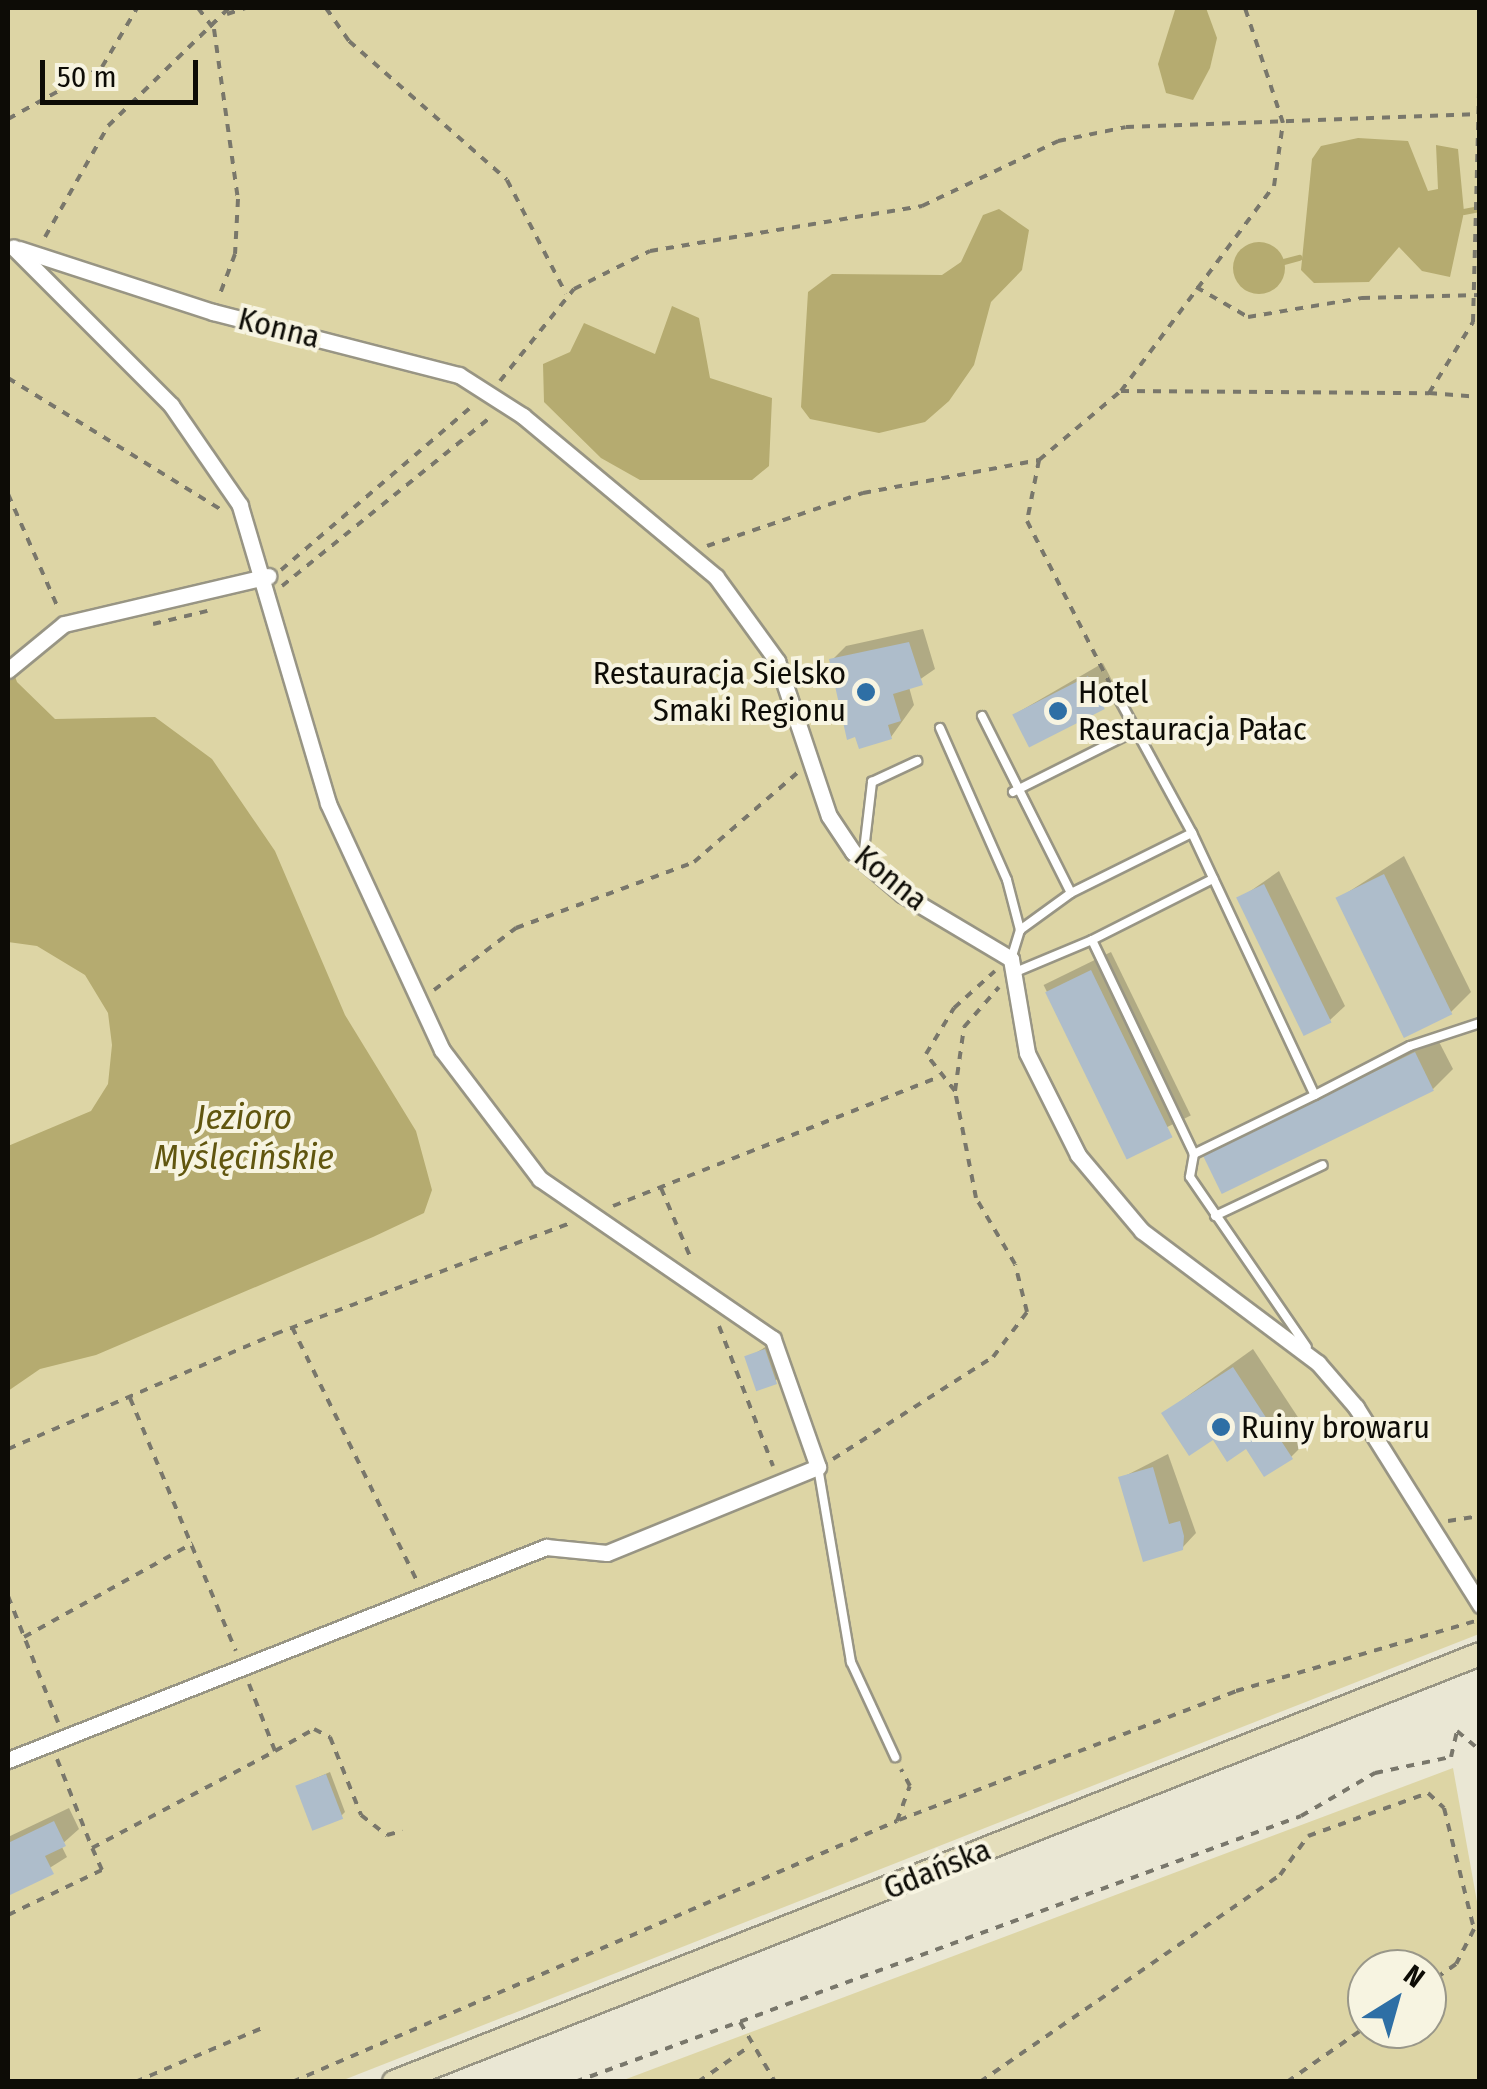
<!DOCTYPE html>
<html>
<head>
<meta charset="utf-8">
<style>
	body { margin:0 }
	#map { position:relative; width:1487px; height:2089px; overflow:hidden; background:#eae7d4; font-family:"Fira Sans Condensed",sans-serif }
	div>[style] { position:absolute }
	[style*='--x'] { left:calc(var(--x)*1px); top:calc(var(--y)*1px); width:calc(var(--w)*1px); rotate:calc(var(--a)*1deg) }
	.green>* { inset:0; background:#ddd5a5 }
	.water>* { inset:0; background:#b5ab70 }
	.round { border-radius:50% }
	.shadow>* { inset:0; background:#0003; transform-origin:0 0 }
	.stream>* { height:6px; margin:-3px; padding:0 3px; transform-origin:3px; border-radius:3px; background:#b5ab70 }
	.building>* { inset:0; background:#aebdcb; transform-origin:0 0 }
	.path>* { height:4px; margin-top:-2px; transform-origin:0; background:repeating-linear-gradient(90deg,#79776b 0 8px,transparent 0 16px) }
	.roads { filter:drop-shadow(2px 0 #989584) drop-shadow(-2px 0 #989584) drop-shadow(0 2px #989584) drop-shadow(0 -2px #989584) }
	.lane>* { height:8px; margin:-4px; padding:0 4px; transform-origin:4px; border-radius:4px; background:#fff }
	.street>* { height:15px; margin:-7.5px; padding:0 7.5px; transform-origin:7.5px; border-radius:7.5px; background:#fff }
	.secondary>* { height:22px; margin:-11px; padding:0 11px; transform-origin:11px; border-radius:11px; background:#e4debb }
	.dots>* { width:28px; height:28px; translate:-50% -50%; box-sizing:border-box; border:5px solid #f7f4e1; border-radius:50% }
	span { translate:-50% -50%; white-space:nowrap; text-align:center; line-height:1.15; -webkit-text-stroke:8px #f7f4e1; paint-order:stroke }
	.street-label { font-size:32px; color:#0d0c06 }
	.poi-label { font-size:32px; color:#0d0c06 }
	.right { translate:-100% -50%; text-align:right }
	.left { translate:0 -50%; text-align:left }
	.water-label { font-size:35px; color:#61560f; font-style:italic }
	.frame { position:absolute; inset:0; border:10px solid #0d0c06; pointer-events:none }
	.north { position:absolute; left:1347px; top:1949px; width:100px; height:100px; box-sizing:border-box; background:#f7f4e1; border:2px solid #999789; border-radius:50%; rotate:37deg; font-size:28px; font-weight:700; line-height:40px; text-align:center; color:#0d0c06 }
	.north::after { content:''; display:block; margin:auto; width:35px; height:45px; background:#2e6fa5; clip-path:polygon(50% 0,100% 100%,50% 72%,0 100%) }
	.scale { position:absolute; left:40px; top:60px; width:158px; height:45px; box-sizing:border-box; border:5px solid #0d0c06; border-top:0; padding-left:12px; font-size:30px; line-height:35px; white-space:nowrap; color:#0d0c06; -webkit-text-stroke:8px #f7f4e1; paint-order:stroke }
</style>
</head>
<body>
<div id="map">
	<div class="green">
		<i style="clip-path:polygon(8px 8px,1479px 8px,1479px 1634px,341px 2081px,8px 2082px)"></i>
		<i style="clip-path:polygon(evenodd,1453px 1768px,1479px 1913px,1479px 2081px,621px 2081px,1453px 1768px,1367px 1969px,1427px 1969px,1427px 2029px,1367px 2029px,1367px 1969px)"></i>
	</div>
	<div class="water">
		<i style="clip-path:polygon(1206px 8px,1217px 38px,1210px 68px,1193px 100px,1166px 93px,1158px 64px,1175px 10px)"></i>
		<i style="clip-path:polygon(1358px 138px,1408px 141px,1428px 191px,1438px 189px,1436px 145px,1458px 149px,1464px 212px,1450px 277px,1422px 271px,1399px 247px,1369px 282px,1314px 283px,1301px 270px,1312px 159px,1321px 146px)"></i>
		<i style="clip-path:polygon(999px 209px,1029px 230px,1022px 270px,991px 302px,974px 365px,949px 401px,925px 422px,879px 433px,810px 419px,801px 407px,808px 292px,832px 274px,942px 275px,961px 262px,983px 215px)"></i>
		<i class="round" style="left:1233px;top:242px;width:52px;height:52px"></i>
		<i style="clip-path:polygon(672px 306px,699px 318px,710px 378px,772px 398px,769px 466px,752px 480px,640px 480px,601px 458px,544px 402px,543px 364px,570px 352px,584px 323px,655px 354px)"></i>
		<i style="clip-path:polygon(8px 657px,17px 682px,55px 719px,155px 717px,212px 759px,275px 851px,345px 1015px,416px 1131px,432px 1190px,424px 1213px,373px 1237px,96px 1355px,40px 1369px,8px 1391px,8px 1146px,91px 1111px,108px 1084px,112px 1045px,108px 1013px,85px 975px,37px 946px,8px 942px)"></i>
	</div>
	<div class="shadow">
		<i style="clip-path:polygon(923px 629px,935px 669px,909px 687px,914px 705px,891px 737px,832px 660px,846px 646px)"></i>
		<i style="clip-path:polygon(1103px 663px,1118px 692px,1103px 707px,1015px 714px)"></i>
		<i style="clip-path:polygon(1404px 856px,1471px 992px,1451px 1012px,1339px 898px)"></i>
		<i style="clip-path:polygon(1279px 871px,1345px 1006px,1330px 1020px,1239px 899px)"></i>
		<i style="left:1111px;top:952px;width:182px;height:75px;rotate:64deg"></i>
		<i style="clip-path:polygon(1435px 1034px,1453px 1069px,1433px 1089px,1207px 1158px,1227px 1138px)"></i>
		<i style="clip-path:polygon(774px 1342px,785px 1372px,775px 1381px,747px 1358px)"></i>
		<i style="clip-path:polygon(1253px 1349px,1311px 1437px,1291px 1457px,1164px 1413px)"></i>
		<i style="clip-path:polygon(1168px 1454px,1196px 1533px,1182px 1548px,1121px 1478px)"></i>
		<i style="clip-path:polygon(330px 1772px,345px 1812px,341px 1816px,298px 1786px)"></i>
		<i style="clip-path:polygon(69px 1808px,79px 1829px,61px 1845px,67px 1857px,13px 1891px,8px 1837px)"></i>
	</div>
	<div class="stream">
		<i style="--x:1464;--y:212;--w:16;--a:-11"></i>
		<i style="--x:1284;--y:262;--w:16;--a:-15"></i>
	</div>
	<div class="building">
		<i style="clip-path:polygon(909px 642px,923px 685px,893px 694px,901px 721px,888px 725px,892px 739px,859px 749px,855px 737px,847px 740px,829px 659px)"></i>
		<i style="left:1088px;top:676px;width:37px;height:85px;rotate:63deg"></i>
		<i style="left:1384px;top:874px;width:156px;height:54px;rotate:64deg"></i>
		<i style="left:1264px;top:884px;width:154px;height:31px;rotate:64deg"></i>
		<i style="left:1091px;top:970px;width:186px;height:51px;rotate:64deg"></i>
		<i style="left:1415px;top:1052px;width:43px;height:236px;rotate:64deg"></i>
		<i style="left:765px;top:1349px;width:37px;height:22px;rotate:71deg"></i>
		<i style="clip-path:polygon(1233px 1367px,1293px 1459px,1264px 1477px,1246px 1449px,1227px 1462px,1213px 1440px,1189px 1456px,1161px 1413px)"></i>
		<i style="clip-path:polygon(1153px 1467px,1169px 1524px,1180px 1521px,1184px 1536px,1183px 1550px,1143px 1562px,1118px 1477px)"></i>
		<i style="left:326px;top:1774px;width:48px;height:33px;rotate:69deg"></i>
		<i style="clip-path:polygon(54px 1821px,66px 1846px,45px 1856px,54px 1874px,8px 1896px,8px 1843px)"></i>
	</div>
	<div class="path">
		<i style="--x:198;--y:8;--w:26;--a:53"></i>
		<i style="--x:214;--y:29;--w:172;--a:82"></i>
		<i style="--x:238;--y:199;--w:55;--a:93.1"></i>
		<i style="--x:235;--y:254;--w:43;--a:110.6"></i>
		<i style="--x:326;--y:8;--w:40;--a:55.1"></i>
		<i style="--x:349;--y:41;--w:210;--a:41.3"></i>
		<i style="--x:507;--y:180;--w:128;--a:62.6"></i>
		<i style="--x:227;--y:14;--w:20;--a:-18"></i>
		<i style="--x:8;--y:119;--w:107;--a:-29"></i>
		<i style="--x:102;--y:67;--w:69;--a:-59.3"></i>
		<i style="--x:45;--y:237;--w:128;--a:-60.4"></i>
		<i style="--x:108;--y:126;--w:169;--a:-44.3"></i>
		<i style="--x:1196;--y:287;--w:60;--a:30"></i>
		<i style="--x:1248;--y:317;--w:116;--a:-9.5"></i>
		<i style="--x:1362;--y:298;--w:118;--a:-1.5"></i>
		<i style="--x:8;--y:378;--w:249;--a:31.7"></i>
		<i style="--x:500;--y:381;--w:118;--a:-51.2"></i>
		<i style="--x:574;--y:289;--w:85;--a:-26.6"></i>
		<i style="--x:650;--y:251;--w:276;--a:-9.4"></i>
		<i style="--x:922;--y:206;--w:151;--a:-25.5"></i>
		<i style="--x:1058;--y:141;--w:69;--a:-11.6"></i>
		<i style="--x:1126;--y:127;--w:354;--a:-2.1"></i>
		<i style="--x:1121;--y:391;--w:256;--a:-53.3"></i>
		<i style="--x:1274;--y:186;--w:64;--a:-81.9"></i>
		<i style="--x:1283;--y:123;--w:121;--a:-108.3"></i>
		<i style="--x:1429;--y:393;--w:51;--a:4.5"></i>
		<i style="--x:1039;--y:460;--w:62;--a:101.1"></i>
		<i style="--x:1027;--y:521;--w:187;--a:63"></i>
		<i style="--x:8;--y:494;--w:124;--a:66.3"></i>
		<i style="--x:707;--y:546;--w:165;--a:-18.8"></i>
		<i style="--x:863;--y:493;--w:179;--a:-10.6"></i>
		<i style="--x:1039;--y:460;--w:107;--a:-40.1"></i>
		<i style="--x:1121;--y:391;--w:308;--a:0.4"></i>
		<i style="--x:1429;--y:393;--w:84;--a:-58.2"></i>
		<i style="--x:1473;--y:322;--w:276;--a:-88.5"></i>
		<i style="--x:281;--y:570;--w:255;--a:-40.6"></i>
		<i style="--x:282;--y:586;--w:270;--a:-39"></i>
		<i style="--x:153;--y:624;--w:56;--a:-13.5"></i>
		<i style="--x:434;--y:990;--w:103;--a:-37.1"></i>
		<i style="--x:516;--y:928;--w:190;--a:-20.3"></i>
		<i style="--x:694;--y:862;--w:136;--a:-40.8"></i>
		<i style="--x:955;--y:1091;--w:65;--a:-82"></i>
		<i style="--x:964;--y:1027;--w:53;--a:-48.8"></i>
		<i style="--x:661;--y:1188;--w:79;--a:67"></i>
		<i style="--x:613;--y:1206;--w:350;--a:-21.6"></i>
		<i style="--x:719;--y:1326;--w:150;--a:68.9"></i>
		<i style="--x:292;--y:1327;--w:281;--a:63.8"></i>
		<i style="--x:130;--y:1398;--w:274;--a:67.3"></i>
		<i style="--x:8;--y:1449;--w:291;--a:-23.3"></i>
		<i style="--x:275;--y:1334;--w:316;--a:-20.6"></i>
		<i style="--x:833;--y:1459;--w:190;--a:-32.5"></i>
		<i style="--x:993;--y:1357;--w:56;--a:-52.9"></i>
		<i style="--x:1027;--y:1312;--w:49;--a:-104"></i>
		<i style="--x:1015;--y:1264;--w:77;--a:-120.6"></i>
		<i style="--x:976;--y:1198;--w:109;--a:-101.1"></i>
		<i style="--x:955;--y:1091;--w:47;--a:-128.1"></i>
		<i style="--x:926;--y:1054;--w:54;--a:-58.7"></i>
		<i style="--x:954;--y:1008;--w:55;--a:-42.1"></i>
		<i style="--x:1448;--y:1521;--w:32;--a:-9"></i>
		<i style="--x:8;--y:1596;--w:136;--a:68.4"></i>
		<i style="--x:24;--y:1637;--w:193;--a:-29.1"></i>
		<i style="--x:275;--y:1751;--w:45;--a:-29.4"></i>
		<i style="--x:314;--y:1729;--w:18;--a:27"></i>
		<i style="--x:330;--y:1737;--w:84;--a:68.3"></i>
		<i style="--x:361;--y:1815;--w:33;--a:38"></i>
		<i style="--x:387;--y:1835;--w:16;--a:-15"></i>
		<i style="--x:57;--y:1759;--w:96;--a:68.5"></i>
		<i style="--x:899;--y:1820;--w:361;--a:-20.9"></i>
		<i style="--x:1236;--y:1691;--w:249;--a:-16.3"></i>
		<i style="--x:8;--y:1915;--w:104;--a:-25.6"></i>
		<i style="--x:102;--y:1870;--w:24;--a:-114"></i>
		<i style="--x:92;--y:1848;--w:207;--a:-27.9"></i>
		<i style="--x:275;--y:1751;--w:72;--a:-111.2"></i>
		<i style="--x:740;--y:2022;--w:69;--a:59.7"></i>
		<i style="--x:135;--y:2082;--w:138;--a:-23"></i>
		<i style="--x:292;--y:2082;--w:659;--a:-23.34"></i>
		<i style="--x:897;--y:1821;--w:37;--a:-70"></i>
		<i style="--x:910;--y:1786;--w:19;--a:-118"></i>
		<i style="--x:575;--y:2082;--w:773;--a:-20.12"></i>
		<i style="--x:1301;--y:1816;--w:86;--a:-30.2"></i>
		<i style="--x:1375;--y:1773;--w:78;--a:-11.9"></i>
		<i style="--x:1451;--y:1757;--w:27;--a:-77"></i>
		<i style="--x:1457;--y:1731;--w:30;--a:40"></i>
		<i style="--x:698;--y:2082;--w:63;--a:-34.7"></i>
		<i style="--x:980;--y:2082;--w:364;--a:-34.6"></i>
		<i style="--x:1280;--y:1875;--w:48;--a:-54.3"></i>
		<i style="--x:1308;--y:1836;--w:127;--a:-19.7"></i>
		<i style="--x:1428;--y:1793;--w:22;--a:43"></i>
		<i style="--x:1444;--y:1808;--w:125;--a:76.1"></i>
		<i style="--x:1474;--y:1929;--w:39;--a:117"></i>
		<i style="--x:1456;--y:1964;--w:35;--a:145"></i>
		<i style="--x:1287;--y:2082;--w:98;--a:-35"></i>
	</div>
	<div class="roads">
		<div class="lane">
			<i style="--x:1119;--y:699;--w:153;--a:61.4"></i>
			<i style="--x:1192;--y:833;--w:289;--a:64.9"></i>
			<i style="--x:1315;--y:1095;--w:135;--a:154"></i>
			<i style="--x:1194;--y:1154;--w:237;--a:-115.5"></i>
			<i style="--x:1092;--y:940;--w:136;--a:-26.8"></i>
			<i style="--x:982;--y:716;--w:198;--a:63.3"></i>
			<i style="--x:1071;--y:893;--w:135;--a:-26.4"></i>
			<i style="--x:940;--y:728;--w:166;--a:66.2"></i>
			<i style="--x:1007;--y:880;--w:52;--a:75.4"></i>
			<i style="--x:1020;--y:930;--w:30;--a:107"></i>
			<i style="--x:1013;--y:792;--w:136;--a:-26.6"></i>
			<i style="--x:863;--y:859;--w:78;--a:-83.3"></i>
			<i style="--x:872;--y:782;--w:50;--a:-25"></i>
			<i style="--x:1020;--y:930;--w:63;--a:-36"></i>
			<i style="--x:1018;--y:971;--w:80;--a:-22.7"></i>
			<i style="--x:1315;--y:1095;--w:107;--a:-27.3"></i>
			<i style="--x:1410;--y:1046;--w:74;--a:-18.2"></i>
			<i style="--x:1194;--y:1154;--w:23;--a:100"></i>
			<i style="--x:1190;--y:1177;--w:206;--a:55.5"></i>
			<i style="--x:1215;--y:1216;--w:119;--a:-25.3"></i>
			<i style="--x:818;--y:1467;--w:198;--a:80.4"></i>
			<i style="--x:851;--y:1662;--w:105;--a:65.1"></i>
		</div>
		<div class="street">
			<i style="--x:19;--y:249;--w:204;--a:18"></i>
			<i style="--x:213;--y:312;--w:254;--a:14.4"></i>
			<i style="--x:459;--y:375;--w:76;--a:32.6"></i>
			<i style="--x:523;--y:416;--w:251;--a:39.8"></i>
			<i style="--x:716;--y:577;--w:104;--a:54"></i>
			<i style="--x:777;--y:661;--w:163;--a:71.5"></i>
			<i style="--x:829;--y:816;--w:43;--a:56.3"></i>
			<i style="--x:853;--y:852;--w:65;--a:40.6"></i>
			<i style="--x:902;--y:894;--w:127;--a:30.8"></i>
			<i style="--x:1011;--y:959;--w:95;--a:80.3"></i>
			<i style="--x:1027;--y:1053;--w:114;--a:63.4"></i>
			<i style="--x:1078;--y:1155;--w:99;--a:49.9"></i>
			<i style="--x:1142;--y:1231;--w:220;--a:36.9"></i>
			<i style="--x:1318;--y:1363;--w:58;--a:49.2"></i>
			<i style="--x:1356;--y:1407;--w:234;--a:57.9"></i>
			<i style="--x:8;--y:670;--w:72;--a:-39.4"></i>
			<i style="--x:64;--y:624;--w:210;--a:-13.2"></i>
			<i style="--x:8;--y:1760;--w:579;--a:-21.6"></i>
			<i style="--x:546;--y:1547;--w:61;--a:5.6"></i>
			<i style="--x:607;--y:1553;--w:228;--a:-22.2"></i>
			<i style="--x:818;--y:1467;--w:136;--a:-109.4"></i>
			<i style="--x:773;--y:1339;--w:283;--a:-145.5"></i>
			<i style="--x:540;--y:1179;--w:162;--a:-127.2"></i>
			<i style="--x:442;--y:1050;--w:272;--a:-114.8"></i>
			<i style="--x:328;--y:803;--w:311;--a:-106.5"></i>
			<i style="--x:240;--y:505;--w:121;--a:-124.6"></i>
			<i style="--x:171;--y:405;--w:223;--a:-135"></i>
		</div>
		<div class="secondary">
			<i style="--x:394;--y:2082;--w:1167;--a:-21.51"></i>
		</div>
	</div>
	<div class="dots">
		<i style="left:866px;top:692px;background:#2e6fa5"></i>
		<i style="left:1058px;top:711px;background:#2e6fa5"></i>
		<i style="left:1221px;top:1427px;background:#2e6fa5"></i>
	</div>
	<div class="street-label">
		<span style="left:279px;top:328px;rotate:14deg">Konna</span>
		<span style="left:891px;top:878px;rotate:39deg">Konna</span>
		<span style="left:937px;top:1869px;rotate:-22deg">Gdańska</span>
	</div>
	<div class="poi-label">
		<span class="right" style="left:846px;top:692px">Restauracja Sielsko<br>Smaki Regionu</span>
		<span class="left" style="left:1078px;top:711px">Hotel<br>Restauracja Pałac</span>
		<span class="left" style="left:1241px;top:1427px">Ruiny browaru</span>
	</div>
	<div class="water-label">
		<span style="left:244px;top:1137px">Jezioro<br>Myślęcińskie</span>
	</div>
	<div class="frame"></div>
	<div class="north">N</div>
	<div class="scale">50 m</div>
</div>
</body>
</html>
